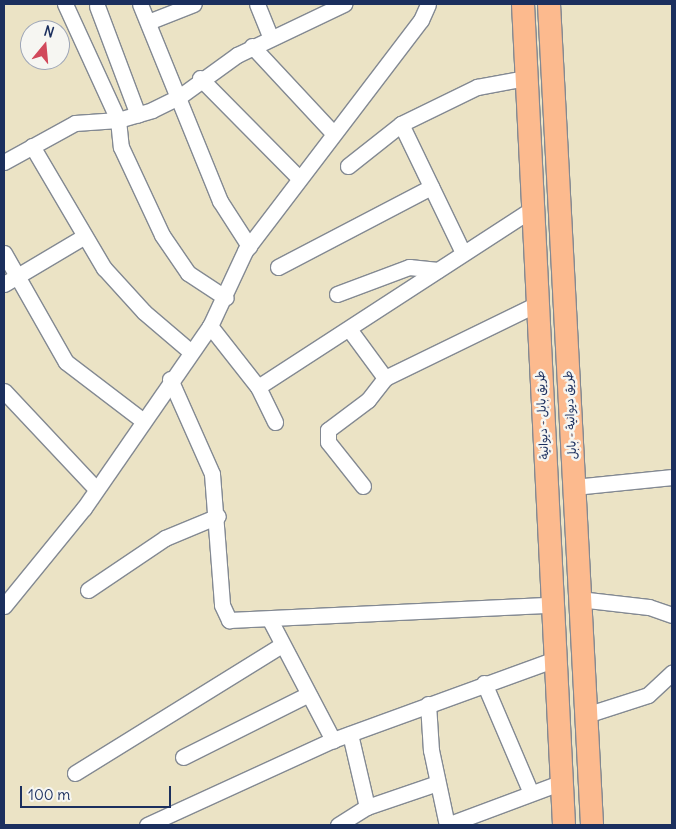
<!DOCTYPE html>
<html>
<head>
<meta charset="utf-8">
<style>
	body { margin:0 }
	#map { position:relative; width:676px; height:829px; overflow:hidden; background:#ebe3c5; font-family:Delius,"Playpen Sans Arabic",sans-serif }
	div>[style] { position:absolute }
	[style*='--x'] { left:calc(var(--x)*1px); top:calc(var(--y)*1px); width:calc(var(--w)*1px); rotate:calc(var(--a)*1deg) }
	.roads { filter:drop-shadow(1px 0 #838992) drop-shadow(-1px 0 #838992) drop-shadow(0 1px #838992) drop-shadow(0 -1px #838992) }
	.minor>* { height:15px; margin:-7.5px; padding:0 7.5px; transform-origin:7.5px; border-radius:7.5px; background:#fff }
	.highway>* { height:22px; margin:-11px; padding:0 11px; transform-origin:11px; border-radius:11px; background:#fcba8e }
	span { translate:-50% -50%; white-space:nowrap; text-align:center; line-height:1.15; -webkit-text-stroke:5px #f6f6f2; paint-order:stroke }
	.street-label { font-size:12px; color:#1b2f5e }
	.frame { position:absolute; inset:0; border:5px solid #1b2f5e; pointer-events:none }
	.north { position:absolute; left:20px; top:20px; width:50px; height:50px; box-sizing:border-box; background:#f6f6f2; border:1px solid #9ea6b7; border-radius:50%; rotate:17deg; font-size:14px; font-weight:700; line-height:20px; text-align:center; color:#1b2f5e }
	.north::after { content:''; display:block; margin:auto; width:18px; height:22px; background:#d1495b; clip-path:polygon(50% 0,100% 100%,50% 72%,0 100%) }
	.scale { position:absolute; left:20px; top:786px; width:151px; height:22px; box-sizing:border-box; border:2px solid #1b2f5e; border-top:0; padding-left:6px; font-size:15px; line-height:18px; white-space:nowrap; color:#1b2f5e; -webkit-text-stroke:4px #f6f6f2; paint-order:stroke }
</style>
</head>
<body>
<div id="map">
	<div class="roads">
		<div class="minor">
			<i style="--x:65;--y:4;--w:128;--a:65.4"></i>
			<i style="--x:118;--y:120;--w:27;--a:84"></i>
			<i style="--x:121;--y:147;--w:97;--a:65"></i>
			<i style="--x:162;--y:235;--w:46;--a:55.6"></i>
			<i style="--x:188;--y:273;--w:45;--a:33.3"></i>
			<i style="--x:140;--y:4;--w:213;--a:67.9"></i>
			<i style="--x:220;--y:201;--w:54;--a:57.2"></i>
			<i style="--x:257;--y:4;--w:37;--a:68"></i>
			<i style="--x:97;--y:6;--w:116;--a:69.4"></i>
			<i style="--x:148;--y:22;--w:49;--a:-21.4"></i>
			<i style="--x:252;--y:46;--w:119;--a:47"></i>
			<i style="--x:200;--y:78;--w:141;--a:45.3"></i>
			<i style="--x:401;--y:124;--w:143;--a:64.3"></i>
			<i style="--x:32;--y:146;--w:142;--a:59.5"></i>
			<i style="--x:104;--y:268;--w:59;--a:47.7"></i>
			<i style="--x:144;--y:312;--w:62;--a:40.4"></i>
			<i style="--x:4;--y:162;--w:81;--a:-28.8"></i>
			<i style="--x:75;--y:123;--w:43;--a:-4"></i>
			<i style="--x:118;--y:120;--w:35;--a:-16"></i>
			<i style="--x:152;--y:110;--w:30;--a:-26"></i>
			<i style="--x:179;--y:97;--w:72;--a:-35.9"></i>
			<i style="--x:237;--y:55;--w:119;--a:-25.5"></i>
			<i style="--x:348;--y:166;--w:68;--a:-38.4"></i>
			<i style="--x:401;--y:124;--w:85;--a:-26"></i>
			<i style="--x:477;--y:87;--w:50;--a:-10.4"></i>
			<i style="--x:4;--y:253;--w:125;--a:60.4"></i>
			<i style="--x:66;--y:362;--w:96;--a:37.3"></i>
			<i style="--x:278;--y:267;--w:173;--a:-27.6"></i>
			<i style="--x:4;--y:284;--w:92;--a:-30.7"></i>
			<i style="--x:337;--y:294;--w:77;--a:-20.6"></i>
			<i style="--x:409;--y:267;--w:29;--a:6"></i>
			<i style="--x:210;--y:326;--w:78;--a:51.8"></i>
			<i style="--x:258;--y:387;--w:39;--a:64"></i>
			<i style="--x:349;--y:329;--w:61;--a:53.7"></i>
			<i style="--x:170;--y:379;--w:104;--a:66.1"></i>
			<i style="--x:212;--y:474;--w:131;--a:85.6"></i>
			<i style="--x:222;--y:605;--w:17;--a:65"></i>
			<i style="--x:229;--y:620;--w:322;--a:-2.7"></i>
			<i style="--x:258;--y:387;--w:327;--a:-33"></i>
			<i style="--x:4;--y:391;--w:134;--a:46.8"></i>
			<i style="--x:363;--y:486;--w:56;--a:-128.5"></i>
			<i style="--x:328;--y:442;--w:12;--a:-90"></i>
			<i style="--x:328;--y:430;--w:50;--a:-36.9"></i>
			<i style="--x:368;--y:400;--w:28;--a:-52"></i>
			<i style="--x:385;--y:378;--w:169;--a:-26"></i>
			<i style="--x:574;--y:487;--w:99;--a:-5.8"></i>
			<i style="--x:88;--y:590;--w:93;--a:-34"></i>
			<i style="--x:165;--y:538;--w:57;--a:-22.5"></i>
			<i style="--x:579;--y:599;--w:70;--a:6.5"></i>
			<i style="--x:649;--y:607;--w:24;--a:19"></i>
			<i style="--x:4;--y:606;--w:127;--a:-50.8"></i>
			<i style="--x:84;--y:508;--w:221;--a:-55.3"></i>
			<i style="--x:210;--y:326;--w:83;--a:-65"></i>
			<i style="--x:245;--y:251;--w:290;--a:-52.7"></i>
			<i style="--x:421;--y:20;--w:17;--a:-66"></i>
			<i style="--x:270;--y:620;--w:136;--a:62.3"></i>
			<i style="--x:484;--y:683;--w:117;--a:66.9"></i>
			<i style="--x:428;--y:704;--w:46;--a:86.3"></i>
			<i style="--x:431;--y:750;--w:77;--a:78"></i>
			<i style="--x:586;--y:715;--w:65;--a:-17.9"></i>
			<i style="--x:648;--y:695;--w:33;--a:-43"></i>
			<i style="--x:350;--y:734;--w:75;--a:76.9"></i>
			<i style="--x:183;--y:757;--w:139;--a:-26.6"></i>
			<i style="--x:75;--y:773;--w:241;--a:-31.8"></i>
			<i style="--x:147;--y:825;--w:205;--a:-24.6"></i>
			<i style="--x:333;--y:740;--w:234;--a:-20"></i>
			<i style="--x:338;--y:825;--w:34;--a:-32"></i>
			<i style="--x:367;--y:807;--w:74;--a:-18.9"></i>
			<i style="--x:447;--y:825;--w:123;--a:-20.5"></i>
		</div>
		<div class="highway">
			<i style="--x:523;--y:4;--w:822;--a:87.14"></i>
			<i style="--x:549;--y:4;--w:822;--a:87"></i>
		</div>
	</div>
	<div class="street-label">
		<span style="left:542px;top:415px;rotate:-93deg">طريق بابل - ديوانية</span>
		<span style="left:570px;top:415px;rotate:-93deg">طريق ديوانية - بابل</span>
	</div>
	<div class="frame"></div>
	<div class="north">N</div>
	<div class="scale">100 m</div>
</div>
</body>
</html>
